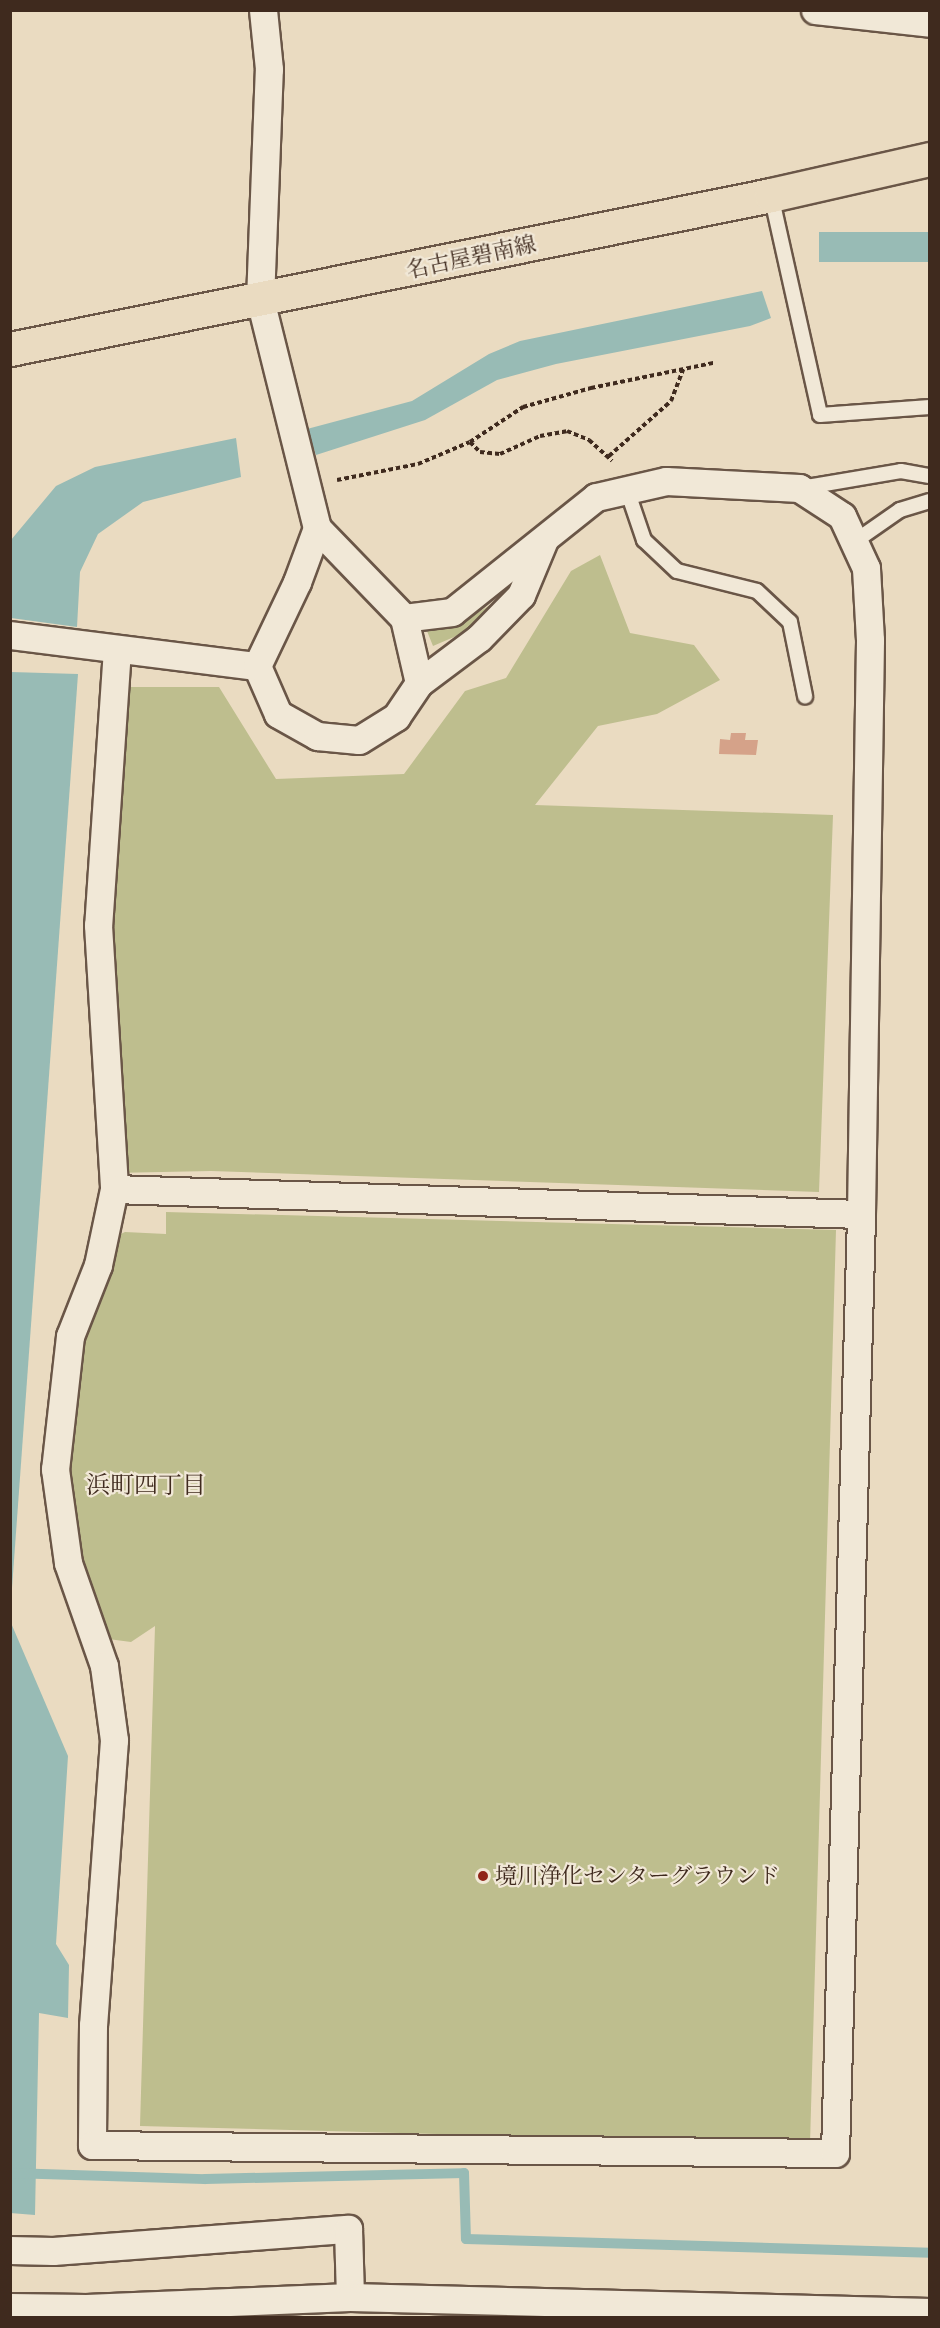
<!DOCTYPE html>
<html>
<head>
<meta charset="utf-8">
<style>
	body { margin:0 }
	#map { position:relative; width:940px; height:2328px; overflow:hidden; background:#eadbc1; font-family:"EB Garamond","Noto Serif JP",serif }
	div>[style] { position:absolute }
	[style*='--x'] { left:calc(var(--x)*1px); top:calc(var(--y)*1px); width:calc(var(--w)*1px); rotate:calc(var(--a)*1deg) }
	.green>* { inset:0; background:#bebe8e }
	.water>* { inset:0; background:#98bbb5; transform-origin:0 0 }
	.stream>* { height:10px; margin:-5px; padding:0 5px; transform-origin:5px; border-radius:5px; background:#98bbb5 }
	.building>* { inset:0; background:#d5a289 }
	.path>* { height:4px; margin-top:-2px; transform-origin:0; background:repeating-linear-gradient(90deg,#3f2a1e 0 4.5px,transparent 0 7.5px) }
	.roads { filter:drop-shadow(2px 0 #6a5647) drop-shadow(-2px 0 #6a5647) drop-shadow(0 2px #6a5647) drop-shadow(0 -2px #6a5647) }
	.lane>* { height:14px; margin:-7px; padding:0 7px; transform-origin:7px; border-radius:7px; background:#f1e8d7 }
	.street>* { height:27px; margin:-13.5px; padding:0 13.5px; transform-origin:13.5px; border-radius:13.5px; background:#f1e8d7 }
	.primary>* { height:33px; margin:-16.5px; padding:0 16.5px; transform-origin:16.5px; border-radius:16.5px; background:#eadbc1 }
	.dots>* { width:16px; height:16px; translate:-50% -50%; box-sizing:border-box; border:3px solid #f1e8d7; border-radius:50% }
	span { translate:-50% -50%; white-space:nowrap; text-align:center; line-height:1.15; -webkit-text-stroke:4.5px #f1e8d7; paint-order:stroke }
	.street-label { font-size:22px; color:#3f2a1e }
	.poi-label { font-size:22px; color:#3f2a1e }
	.left { translate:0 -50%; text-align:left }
	.neighbourhood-label { font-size:24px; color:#3f2a1e }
	.frame { position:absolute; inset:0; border:12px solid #3f2a1e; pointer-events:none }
</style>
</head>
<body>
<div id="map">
	<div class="green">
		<i style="clip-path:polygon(600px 555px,630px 633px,694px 645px,720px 680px,657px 714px,598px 726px,535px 805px,833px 815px,819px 1192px,211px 1171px,112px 1173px,98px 925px,114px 687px,219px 687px,276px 779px,404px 774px,465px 691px,506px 678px,571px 571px)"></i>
		<i style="clip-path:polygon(509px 593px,475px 628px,433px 646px,427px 631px,471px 617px)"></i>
		<i style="clip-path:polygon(166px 1212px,836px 1230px,810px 2144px,140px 2126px,155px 1626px,131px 1642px,93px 1637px,55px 1469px,102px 1243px,125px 1232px,166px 1234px)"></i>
	</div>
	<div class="water">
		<i style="left:929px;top:232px;width:30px;height:110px;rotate:90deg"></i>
		<i style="clip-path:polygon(762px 291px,771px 318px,750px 326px,556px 364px,497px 380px,425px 420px,316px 455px,307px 429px,412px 401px,489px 354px,520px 341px)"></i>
		<i style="clip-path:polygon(236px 438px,241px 477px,143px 502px,98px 534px,80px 572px,77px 627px,11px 618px,11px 540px,56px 486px,95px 467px)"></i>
		<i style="clip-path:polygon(11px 672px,78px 674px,11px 1602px,10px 672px)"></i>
		<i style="clip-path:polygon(11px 1623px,68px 1756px,56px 1944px,69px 1965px,68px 2018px,39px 2013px,35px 2215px,10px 2213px)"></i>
	</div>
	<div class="stream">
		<i style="--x:10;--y:2173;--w:195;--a:1.8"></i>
		<i style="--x:205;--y:2179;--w:259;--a:-1.3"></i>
		<i style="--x:464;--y:2173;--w:66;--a:88.3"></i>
		<i style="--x:466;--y:2239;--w:464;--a:1.7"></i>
	</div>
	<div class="building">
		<i style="clip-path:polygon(731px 733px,746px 733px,745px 740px,758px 740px,756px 755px,719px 754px,720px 739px,730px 740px)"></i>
	</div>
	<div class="path">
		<i style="--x:470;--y:442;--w:14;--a:45"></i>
		<i style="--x:480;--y:452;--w:20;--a:6"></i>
		<i style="--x:500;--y:454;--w:44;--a:-24.2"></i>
		<i style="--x:540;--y:436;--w:27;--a:-10"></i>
		<i style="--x:567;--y:431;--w:24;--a:22"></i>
		<i style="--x:589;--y:440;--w:31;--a:42"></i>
		<i style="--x:609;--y:456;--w:83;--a:-41.6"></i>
		<i style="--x:671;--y:401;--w:34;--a:-69"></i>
		<i style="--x:337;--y:480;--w:83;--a:-11.2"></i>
		<i style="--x:418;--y:464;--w:56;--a:-22.9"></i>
		<i style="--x:470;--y:442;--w:64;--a:-33.4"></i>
		<i style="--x:523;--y:407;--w:71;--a:-15.6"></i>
		<i style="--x:591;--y:388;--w:125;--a:-11.6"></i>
	</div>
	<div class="roads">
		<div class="lane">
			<i style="--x:771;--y:195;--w:225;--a:77.4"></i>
			<i style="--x:820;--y:415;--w:110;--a:-4.2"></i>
			<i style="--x:801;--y:488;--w:101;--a:-9.6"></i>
			<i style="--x:901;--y:471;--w:29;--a:10"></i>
			<i style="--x:627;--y:490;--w:53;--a:71.2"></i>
			<i style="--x:644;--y:540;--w:45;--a:43.2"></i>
			<i style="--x:677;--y:571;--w:82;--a:14"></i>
			<i style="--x:757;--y:591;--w:45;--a:43.2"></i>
			<i style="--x:790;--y:622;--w:76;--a:78.5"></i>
			<i style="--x:854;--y:542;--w:56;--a:-34.8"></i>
			<i style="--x:900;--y:510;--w:31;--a:-17"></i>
		</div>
		<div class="street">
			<i style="--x:815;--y:10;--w:116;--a:6.4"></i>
			<i style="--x:10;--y:635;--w:249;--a:7.2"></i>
			<i style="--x:257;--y:666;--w:52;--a:66.4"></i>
			<i style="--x:278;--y:714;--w:45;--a:29.4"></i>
			<i style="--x:317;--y:736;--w:42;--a:5.4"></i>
			<i style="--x:359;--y:740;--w:44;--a:-31.9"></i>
			<i style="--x:396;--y:717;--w:41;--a:-55.9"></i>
			<i style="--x:419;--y:683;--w:67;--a:-103"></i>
			<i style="--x:404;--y:618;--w:125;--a:-134"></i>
			<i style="--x:317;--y:528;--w:235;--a:-104"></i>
			<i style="--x:260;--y:300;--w:231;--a:-87.8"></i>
			<i style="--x:269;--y:69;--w:59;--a:-95.8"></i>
			<i style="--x:117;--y:649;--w:277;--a:93.9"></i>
			<i style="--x:98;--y:925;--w:264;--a:86.5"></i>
			<i style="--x:114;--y:1189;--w:747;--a:1.92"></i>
			<i style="--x:257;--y:666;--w:93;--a:-64.5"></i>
			<i style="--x:297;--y:582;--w:58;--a:-69.7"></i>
			<i style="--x:419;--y:683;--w:75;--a:-36.9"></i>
			<i style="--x:479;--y:638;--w:60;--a:-45.7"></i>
			<i style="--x:521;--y:595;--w:60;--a:-67.3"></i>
			<i style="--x:114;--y:1189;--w:78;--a:101.9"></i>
			<i style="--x:98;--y:1265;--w:76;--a:111.5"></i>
			<i style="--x:70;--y:1336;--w:134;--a:96.4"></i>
			<i style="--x:55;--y:1469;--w:95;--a:82.1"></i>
			<i style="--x:68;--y:1563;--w:109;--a:70.7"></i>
			<i style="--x:104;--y:1666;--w:75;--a:82.3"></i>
			<i style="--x:114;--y:1740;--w:286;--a:94.2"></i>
			<i style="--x:93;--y:2025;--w:120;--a:90.5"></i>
			<i style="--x:92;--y:2145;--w:743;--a:0.62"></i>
			<i style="--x:835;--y:2153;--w:939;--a:-88.41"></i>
			<i style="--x:861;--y:1214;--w:574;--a:-89.1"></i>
			<i style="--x:870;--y:640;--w:72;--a:-93.2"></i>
			<i style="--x:866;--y:568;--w:57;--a:-114.8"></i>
			<i style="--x:842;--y:516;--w:51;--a:-146.9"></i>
			<i style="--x:799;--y:488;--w:133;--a:-177"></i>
			<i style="--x:666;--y:481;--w:72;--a:167.1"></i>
			<i style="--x:596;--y:497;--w:184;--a:141.4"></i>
			<i style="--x:452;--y:612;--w:48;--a:172.9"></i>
			<i style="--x:10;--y:2250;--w:43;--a:1.3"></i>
			<i style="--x:53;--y:2251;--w:296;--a:-4.3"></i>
			<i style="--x:348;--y:2229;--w:68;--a:88.3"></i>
			<i style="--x:10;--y:2307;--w:76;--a:0.8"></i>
			<i style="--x:86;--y:2308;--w:264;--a:-2.4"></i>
			<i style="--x:350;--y:2297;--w:580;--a:1.48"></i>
		</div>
		<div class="primary">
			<i style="--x:10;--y:349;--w:776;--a:-11.44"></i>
			<i style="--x:771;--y:195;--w:163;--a:-12.8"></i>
		</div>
	</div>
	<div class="dots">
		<i style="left:483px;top:1876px;background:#8f2418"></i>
	</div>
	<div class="street-label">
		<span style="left:471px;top:257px;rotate:-12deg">名古屋碧南線</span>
	</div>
	<div class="poi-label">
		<span class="left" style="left:495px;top:1876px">境川浄化センターグラウンド</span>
	</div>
	<div class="neighbourhood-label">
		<span style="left:146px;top:1485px">浜町四丁目</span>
	</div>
	<div class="frame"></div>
</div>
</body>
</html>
